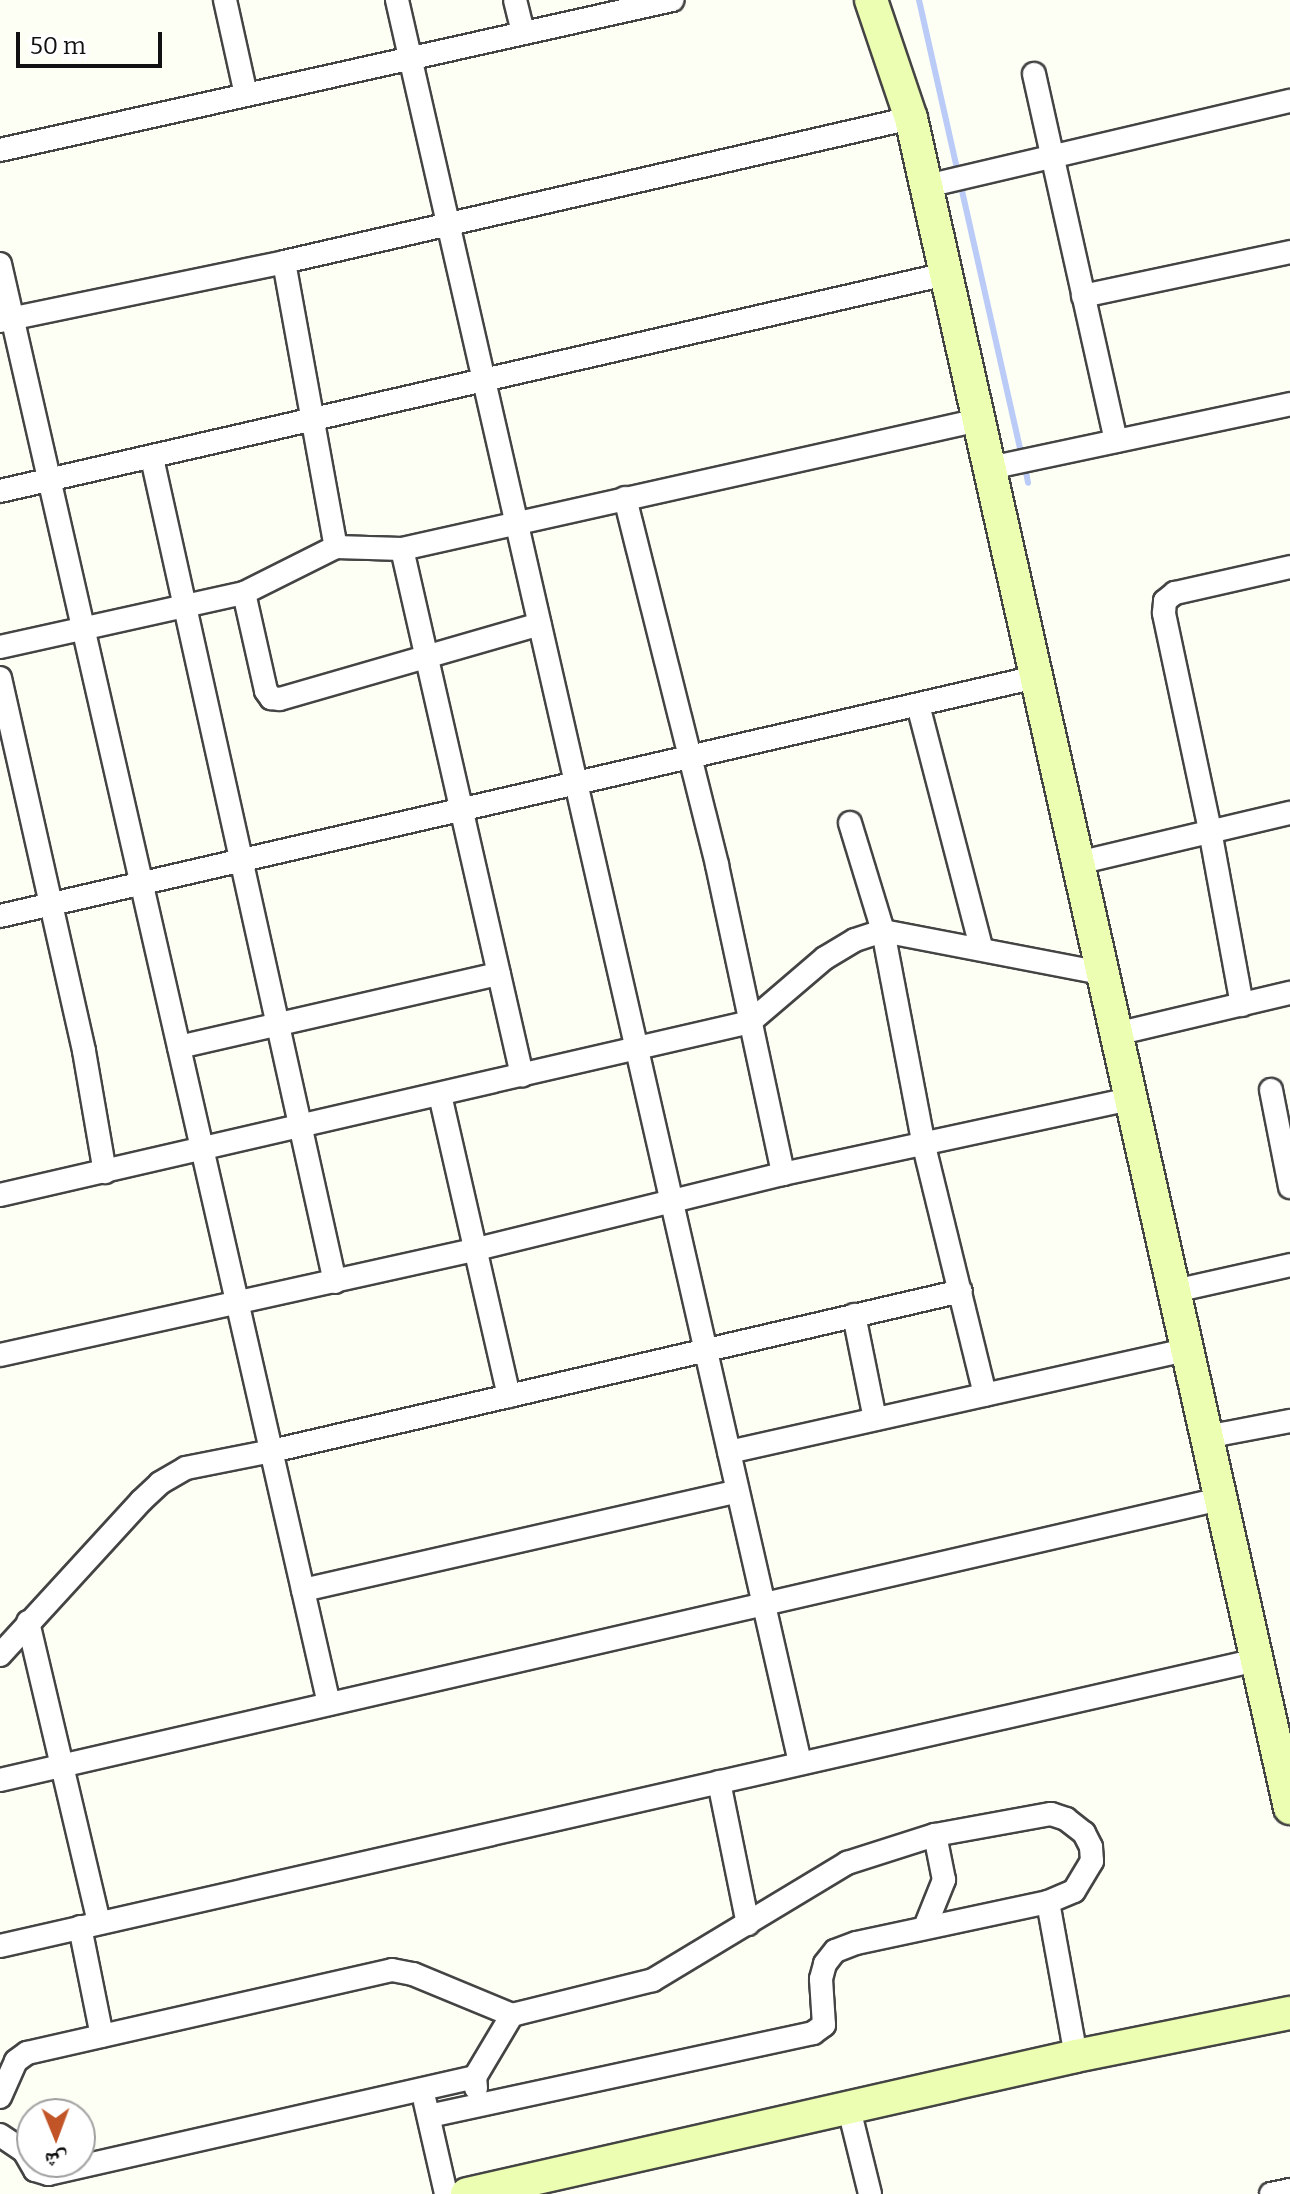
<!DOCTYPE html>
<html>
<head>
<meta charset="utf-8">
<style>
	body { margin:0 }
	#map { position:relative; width:1290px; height:2194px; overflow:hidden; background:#fdfff5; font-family:Bitter,"Noto Naskh Arabic",serif }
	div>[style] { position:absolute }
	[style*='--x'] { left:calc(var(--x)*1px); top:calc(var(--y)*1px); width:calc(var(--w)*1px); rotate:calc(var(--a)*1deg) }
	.stream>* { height:6px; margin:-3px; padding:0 3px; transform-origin:3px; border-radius:3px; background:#b9cbf6 }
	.roads { filter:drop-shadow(2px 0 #444) drop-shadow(-2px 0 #444) drop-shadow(0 2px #444) drop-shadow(0 -2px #444) }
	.street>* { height:22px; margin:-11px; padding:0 11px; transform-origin:11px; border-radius:11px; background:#fff }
	.secondary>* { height:32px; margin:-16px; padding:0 16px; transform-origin:16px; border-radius:16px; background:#ecfeb1 }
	span { translate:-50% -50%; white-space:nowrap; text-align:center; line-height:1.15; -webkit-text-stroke:8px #fff; paint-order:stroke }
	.north { position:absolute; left:16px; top:2098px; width:80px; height:80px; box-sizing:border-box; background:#fff; border:2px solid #a0a0a0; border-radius:50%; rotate:179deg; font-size:22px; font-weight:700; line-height:32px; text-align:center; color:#111 }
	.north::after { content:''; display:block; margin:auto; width:28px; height:36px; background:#c25528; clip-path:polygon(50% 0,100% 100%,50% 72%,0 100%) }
	.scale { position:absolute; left:16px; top:32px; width:146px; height:36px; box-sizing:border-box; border:4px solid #111; border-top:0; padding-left:10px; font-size:24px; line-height:28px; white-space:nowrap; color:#111; -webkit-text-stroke:6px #fff; paint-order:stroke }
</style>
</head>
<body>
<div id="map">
	<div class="stream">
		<i style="--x:919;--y:0;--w:467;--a:77.3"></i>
		<i style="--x:1025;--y:467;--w:16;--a:79"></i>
	</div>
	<div class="roads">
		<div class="street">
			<i style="--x:225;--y:0;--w:97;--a:77.5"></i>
			<i style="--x:397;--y:0;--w:1808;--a:77.12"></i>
			<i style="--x:515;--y:0;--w:34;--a:76"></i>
			<i style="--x:1034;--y:74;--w:376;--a:77.4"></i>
			<i style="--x:0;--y:150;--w:689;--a:-12.58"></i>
			<i style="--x:927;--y:186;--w:373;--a:-13.2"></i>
			<i style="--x:284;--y:262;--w:290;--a:79.7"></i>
			<i style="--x:0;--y:264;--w:1477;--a:77.13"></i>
			<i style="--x:1083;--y:296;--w:212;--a:-12"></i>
			<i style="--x:0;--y:321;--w:290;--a:-11.7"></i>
			<i style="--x:284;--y:262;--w:643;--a:-12.93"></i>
			<i style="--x:152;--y:458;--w:844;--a:77.48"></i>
			<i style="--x:990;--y:468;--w:307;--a:-12"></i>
			<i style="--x:0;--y:491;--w:971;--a:-12.92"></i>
			<i style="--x:625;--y:498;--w:378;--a:75.9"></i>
			<i style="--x:717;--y:865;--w:316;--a:77.9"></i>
			<i style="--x:402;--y:549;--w:540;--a:77.15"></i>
			<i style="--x:244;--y:593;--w:100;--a:77.3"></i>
			<i style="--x:266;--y:691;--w:9;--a:54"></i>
			<i style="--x:271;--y:698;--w:9;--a:6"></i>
			<i style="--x:280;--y:699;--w:270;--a:-16.1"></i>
			<i style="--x:0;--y:647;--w:250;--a:-12.5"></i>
			<i style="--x:244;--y:593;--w:103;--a:-26.6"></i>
			<i style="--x:336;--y:547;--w:66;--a:1.7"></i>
			<i style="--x:402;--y:549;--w:591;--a:-12.6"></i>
			<i style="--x:0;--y:678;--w:382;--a:77.3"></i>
			<i style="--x:84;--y:1051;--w:123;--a:80.2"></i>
			<i style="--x:918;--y:705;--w:250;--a:75.4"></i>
			<i style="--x:850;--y:823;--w:113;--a:73"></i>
			<i style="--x:883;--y:931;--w:219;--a:79.2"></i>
			<i style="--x:924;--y:1146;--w:256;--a:76.2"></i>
			<i style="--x:1078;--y:863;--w:218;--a:-13.3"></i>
			<i style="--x:0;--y:916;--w:1063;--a:-12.99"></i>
			<i style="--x:1242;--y:1005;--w:178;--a:-100.4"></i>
			<i style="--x:1210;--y:830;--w:222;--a:-102"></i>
			<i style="--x:1164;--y:613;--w:12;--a:-85"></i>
			<i style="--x:1165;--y:601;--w:13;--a:-39"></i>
			<i style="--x:1175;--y:593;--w:118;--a:-12.7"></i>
			<i style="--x:1116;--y:1034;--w:179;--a:-13.3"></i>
			<i style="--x:179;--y:1047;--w:328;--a:-12.9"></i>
			<i style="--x:1271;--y:1090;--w:99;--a:78.9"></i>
			<i style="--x:440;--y:1095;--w:309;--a:77.1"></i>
			<i style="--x:0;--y:1195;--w:770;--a:-12.99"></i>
			<i style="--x:750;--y:1022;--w:99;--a:-40.5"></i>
			<i style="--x:825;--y:958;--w:35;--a:-31"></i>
			<i style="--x:855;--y:940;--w:29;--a:-18"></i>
			<i style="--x:883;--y:931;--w:223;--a:10.9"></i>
			<i style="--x:1174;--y:1291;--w:119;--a:-12.6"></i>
			<i style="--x:854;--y:1315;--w:106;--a:78.6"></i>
			<i style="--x:0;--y:1355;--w:489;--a:-12.5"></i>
			<i style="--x:477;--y:1249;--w:315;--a:-13.8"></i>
			<i style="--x:783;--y:1174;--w:356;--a:-12.2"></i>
			<i style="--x:1206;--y:1437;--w:86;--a:-10.8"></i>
			<i style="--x:729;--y:1452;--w:469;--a:-12.6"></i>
			<i style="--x:303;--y:1590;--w:445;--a:-12.8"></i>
			<i style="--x:28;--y:1622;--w:309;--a:76.7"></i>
			<i style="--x:0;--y:1655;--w:209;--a:-47.5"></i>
			<i style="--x:141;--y:1501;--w:26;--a:-43"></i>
			<i style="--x:160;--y:1483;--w:30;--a:-30"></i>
			<i style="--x:186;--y:1468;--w:88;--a:-11.2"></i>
			<i style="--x:272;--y:1451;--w:707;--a:-13.07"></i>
			<i style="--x:0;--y:1780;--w:1252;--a:-12.97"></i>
			<i style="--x:719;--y:1782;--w:145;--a:78.5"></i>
			<i style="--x:1048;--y:1902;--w:157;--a:79.7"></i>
			<i style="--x:80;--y:1927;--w:111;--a:78.6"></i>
			<i style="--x:925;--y:1927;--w:51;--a:-68"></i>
			<i style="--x:944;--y:1880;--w:46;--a:-101.3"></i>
			<i style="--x:0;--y:1946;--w:1289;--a:-12.82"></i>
			<i style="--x:476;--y:2088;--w:11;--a:-95"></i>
			<i style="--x:475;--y:2077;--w:72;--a:-59.2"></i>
			<i style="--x:0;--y:2097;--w:39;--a:-66"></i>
			<i style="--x:16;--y:2061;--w:14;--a:-36"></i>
			<i style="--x:27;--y:2053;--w:374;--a:-12.8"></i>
			<i style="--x:392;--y:1970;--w:21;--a:11"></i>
			<i style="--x:413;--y:1974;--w:107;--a:22.5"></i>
			<i style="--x:512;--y:2015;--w:145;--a:-13.9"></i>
			<i style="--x:653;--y:1980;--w:227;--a:-31.1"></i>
			<i style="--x:847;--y:1863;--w:92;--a:-17.7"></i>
			<i style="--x:935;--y:1835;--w:118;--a:-10.3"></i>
			<i style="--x:1051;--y:1814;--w:16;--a:18"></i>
			<i style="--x:1066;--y:1819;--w:23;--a:38"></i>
			<i style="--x:1084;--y:1833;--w:16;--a:63"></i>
			<i style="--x:1091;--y:1847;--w:14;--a:86"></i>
			<i style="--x:1092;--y:1861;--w:35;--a:121"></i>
			<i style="--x:1074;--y:1891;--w:28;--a:157"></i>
			<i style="--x:1048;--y:1902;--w:196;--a:167.9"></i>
			<i style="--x:856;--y:1943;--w:22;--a:159"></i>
			<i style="--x:835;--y:1951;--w:16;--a:128"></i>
			<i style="--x:825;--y:1964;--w:16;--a:105"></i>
			<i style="--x:821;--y:1979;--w:46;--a:86.3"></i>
			<i style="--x:824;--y:2025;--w:14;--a:144"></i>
			<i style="--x:813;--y:2033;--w:393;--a:167.8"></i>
			<i style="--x:425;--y:2102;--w:94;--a:77.1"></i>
			<i style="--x:849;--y:2109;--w:88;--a:76.1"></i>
			<i style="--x:0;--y:2135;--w:29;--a:34"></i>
			<i style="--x:24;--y:2151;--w:22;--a:60"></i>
			<i style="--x:35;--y:2170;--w:14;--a:17"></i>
			<i style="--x:48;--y:2174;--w:438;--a:-12.8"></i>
			<i style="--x:1271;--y:2194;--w:19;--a:-12"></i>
		</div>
		<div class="secondary">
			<i style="--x:871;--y:0;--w:125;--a:71.3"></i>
			<i style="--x:911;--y:118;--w:1732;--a:77.36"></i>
			<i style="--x:467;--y:2194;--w:624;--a:-12.77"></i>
			<i style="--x:1076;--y:2056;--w:218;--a:-11.4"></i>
		</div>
	</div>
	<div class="north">ش</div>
	<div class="scale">50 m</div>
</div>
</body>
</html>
